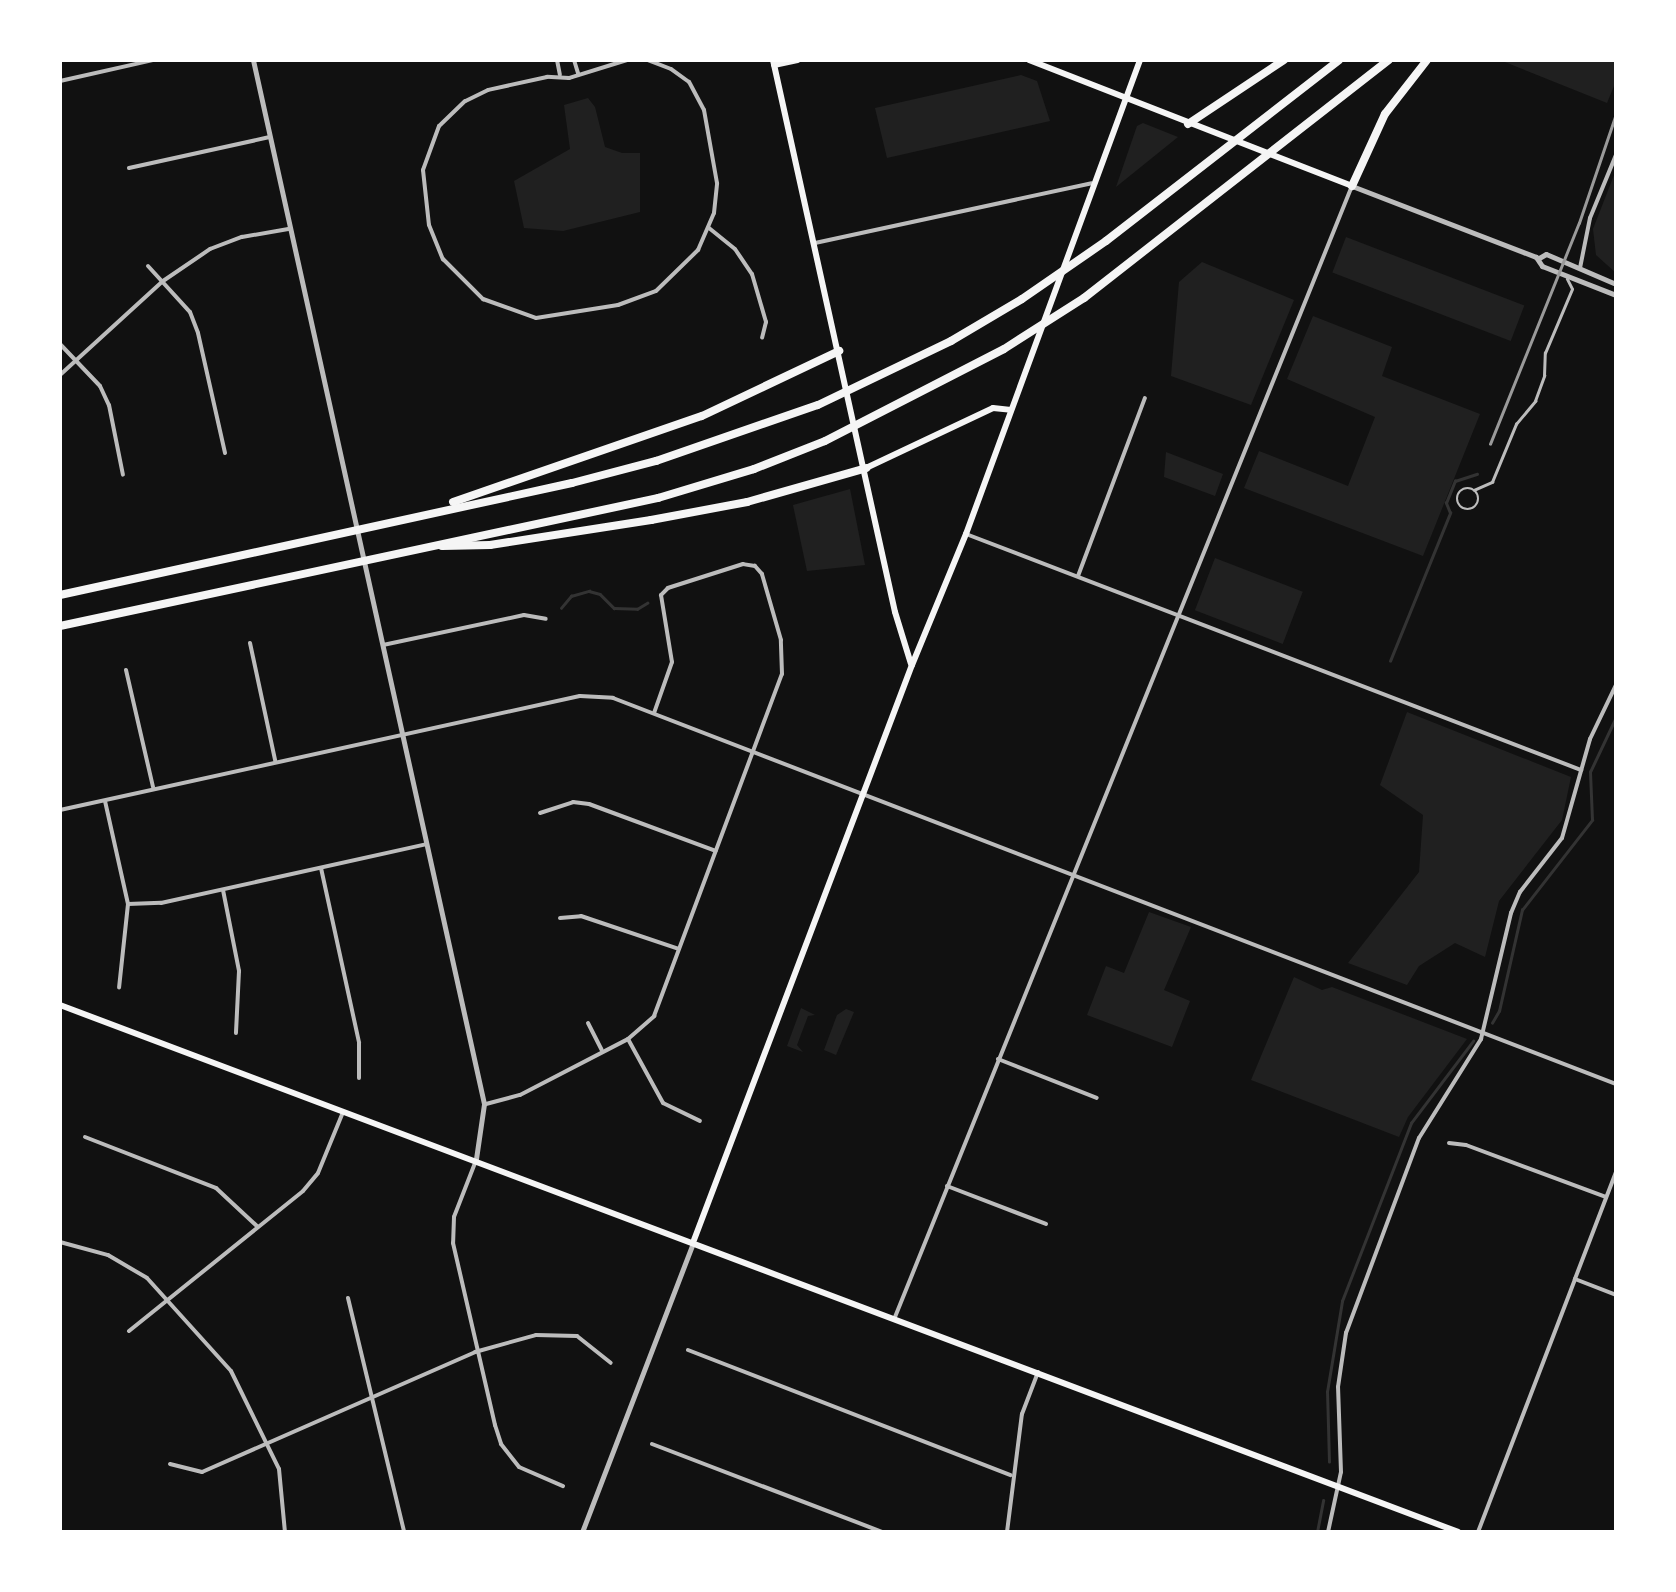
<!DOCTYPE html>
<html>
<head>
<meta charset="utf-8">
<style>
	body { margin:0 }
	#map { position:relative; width:1676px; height:1592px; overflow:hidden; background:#111; font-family:"Sofia Sans Condensed",sans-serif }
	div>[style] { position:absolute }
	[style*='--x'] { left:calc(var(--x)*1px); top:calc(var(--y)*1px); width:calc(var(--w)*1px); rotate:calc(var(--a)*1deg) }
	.green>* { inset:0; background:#202020; transform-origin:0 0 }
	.stream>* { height:2.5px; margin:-1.25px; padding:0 1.25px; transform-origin:1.25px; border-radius:1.25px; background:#333 }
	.service>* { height:2.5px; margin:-1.25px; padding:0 1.25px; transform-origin:1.25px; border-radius:1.25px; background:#bcbcbc }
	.service>.ring { margin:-1.25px; padding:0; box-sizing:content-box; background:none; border:2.5px solid #bcbcbc; border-radius:50% }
	.minor>* { height:4px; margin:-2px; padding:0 2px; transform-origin:2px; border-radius:2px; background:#bcbcbc }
	.tertiary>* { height:5px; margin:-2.5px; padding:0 2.5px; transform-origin:2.5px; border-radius:2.5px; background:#bcbcbc }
	.secondary>* { height:6px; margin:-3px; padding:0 3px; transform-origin:3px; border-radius:3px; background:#f5f5f5 }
	.motorway>* { height:8px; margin:-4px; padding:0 4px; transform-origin:4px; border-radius:4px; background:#f5f5f5 }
	.rail>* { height:2.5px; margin:-1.25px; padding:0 1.25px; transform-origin:1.25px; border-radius:1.25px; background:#9a9a9a }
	span { translate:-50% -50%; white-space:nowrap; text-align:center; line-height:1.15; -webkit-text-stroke:9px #fff; paint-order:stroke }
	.frame { position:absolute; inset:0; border:62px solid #fff; pointer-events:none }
</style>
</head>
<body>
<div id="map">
	<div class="green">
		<i style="clip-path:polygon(1500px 60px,1616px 60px,1616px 81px,1607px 103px)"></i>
		<i style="clip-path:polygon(1021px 75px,1037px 81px,1050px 121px,887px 158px,875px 108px)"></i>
		<i style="clip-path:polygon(588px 98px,595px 107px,605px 147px,622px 153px,640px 153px,640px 212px,563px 231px,524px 228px,514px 181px,570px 149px,564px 105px)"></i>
		<i style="clip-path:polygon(1143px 123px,1178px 137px,1116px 187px,1137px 126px)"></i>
		<i style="clip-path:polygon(1616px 170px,1616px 273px,1596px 255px,1593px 229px)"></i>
		<i style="left:1346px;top:237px;width:191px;height:38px;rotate:21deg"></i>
		<i style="clip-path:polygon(1202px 262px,1294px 300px,1251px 405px,1171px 376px,1179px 282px)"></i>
		<i style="clip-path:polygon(1313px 316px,1392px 347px,1382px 376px,1480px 414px,1423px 556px,1244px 488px,1259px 451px,1348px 486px,1375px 417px,1287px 379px)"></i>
		<i style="clip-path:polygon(1166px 452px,1223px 474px,1215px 496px,1164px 477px)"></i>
		<i style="clip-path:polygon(850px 489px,865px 565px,807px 571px,793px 505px)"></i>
		<i style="left:1215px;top:558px;width:94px;height:56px;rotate:21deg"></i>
		<i style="clip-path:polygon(1407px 712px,1571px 777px,1562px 820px,1499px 901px,1485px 957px,1455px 943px,1419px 966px,1407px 985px,1348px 963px,1419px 872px,1423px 815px,1380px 785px)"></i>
		<i style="clip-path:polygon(1149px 912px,1191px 927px,1164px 990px,1190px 1001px,1172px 1047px,1087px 1015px,1106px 966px,1124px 973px)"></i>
		<i style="clip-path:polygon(1294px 977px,1322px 990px,1332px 987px,1467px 1039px,1408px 1117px,1399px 1137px,1251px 1080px)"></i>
		<i style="clip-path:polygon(801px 1008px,815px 1015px,808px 1016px,797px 1045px,803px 1052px,787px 1046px)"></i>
		<i style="clip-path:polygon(846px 1009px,854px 1012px,836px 1055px,824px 1050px,837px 1015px)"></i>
	</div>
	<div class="stream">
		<i style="--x:561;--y:608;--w:16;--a:-50"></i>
		<i style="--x:571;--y:596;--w:19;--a:-16"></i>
		<i style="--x:589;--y:591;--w:11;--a:15"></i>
		<i style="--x:600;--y:594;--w:20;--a:45"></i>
		<i style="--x:614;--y:608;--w:23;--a:2"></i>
		<i style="--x:637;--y:609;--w:12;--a:-31"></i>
		<i style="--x:1390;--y:661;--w:160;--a:-67.9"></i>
		<i style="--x:1450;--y:513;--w:11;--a:-112"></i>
		<i style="--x:1446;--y:503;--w:24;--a:-68"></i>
		<i style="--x:1455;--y:481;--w:23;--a:-18"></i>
		<i style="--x:1492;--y:1023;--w:14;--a:-60"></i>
		<i style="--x:1499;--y:1011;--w:104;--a:-77.2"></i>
		<i style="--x:1522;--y:910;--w:114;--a:-52.1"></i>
		<i style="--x:1592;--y:820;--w:48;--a:-92.4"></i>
		<i style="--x:1590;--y:772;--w:61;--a:-64.7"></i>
		<i style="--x:1329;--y:1462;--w:70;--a:-91.6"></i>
		<i style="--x:1327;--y:1392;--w:92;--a:-80.6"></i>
		<i style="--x:1342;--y:1301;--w:191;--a:-68.8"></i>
		<i style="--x:1411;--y:1123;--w:103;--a:-52.9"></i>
		<i style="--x:1317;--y:1532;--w:32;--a:-79"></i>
	</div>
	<div class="service">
		<i class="ring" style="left:1457px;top:488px;width:19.5px;height:19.5px"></i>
		<i style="--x:1474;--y:490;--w:20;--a:-24"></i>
		<i style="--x:1492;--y:482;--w:63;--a:-67.5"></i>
		<i style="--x:1516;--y:424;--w:30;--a:-50"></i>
		<i style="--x:1535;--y:401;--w:27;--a:-70"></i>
		<i style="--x:1544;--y:376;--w:23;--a:-88"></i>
		<i style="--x:1545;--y:353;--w:69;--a:-67.1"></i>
		<i style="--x:1572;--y:289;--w:11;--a:-117"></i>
	</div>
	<div class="minor">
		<i style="--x:557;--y:60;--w:15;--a:79"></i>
		<i style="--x:574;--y:60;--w:14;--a:73"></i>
		<i style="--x:627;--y:60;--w:61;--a:162.8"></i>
		<i style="--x:569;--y:78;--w:22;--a:-177"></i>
		<i style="--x:547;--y:77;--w:60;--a:167.6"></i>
		<i style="--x:488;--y:90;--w:25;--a:154"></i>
		<i style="--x:465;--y:101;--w:36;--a:136"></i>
		<i style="--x:439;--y:126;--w:47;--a:110"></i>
		<i style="--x:423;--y:170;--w:55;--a:83.8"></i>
		<i style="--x:429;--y:225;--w:37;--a:68"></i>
		<i style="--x:443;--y:259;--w:57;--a:45"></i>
		<i style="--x:483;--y:299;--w:56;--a:19.7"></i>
		<i style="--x:536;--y:318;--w:83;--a:-9"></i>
		<i style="--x:618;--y:305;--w:40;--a:-20.2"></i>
		<i style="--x:656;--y:291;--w:59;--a:-44.3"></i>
		<i style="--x:698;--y:250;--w:40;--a:-66.6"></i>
		<i style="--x:714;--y:213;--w:30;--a:-84"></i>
		<i style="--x:717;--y:183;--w:74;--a:-100.1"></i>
		<i style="--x:704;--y:110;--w:32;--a:-118"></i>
		<i style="--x:689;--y:82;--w:22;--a:-144"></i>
		<i style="--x:671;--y:69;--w:26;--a:-159"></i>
		<i style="--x:60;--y:81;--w:95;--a:-12.7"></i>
		<i style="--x:129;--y:168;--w:144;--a:-12.4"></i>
		<i style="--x:709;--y:228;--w:33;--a:39"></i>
		<i style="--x:735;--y:249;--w:30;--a:56"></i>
		<i style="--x:752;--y:274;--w:50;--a:73.7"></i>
		<i style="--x:766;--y:322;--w:16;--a:104"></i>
		<i style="--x:815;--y:243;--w:283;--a:-12.2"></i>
		<i style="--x:148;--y:266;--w:62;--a:47.6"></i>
		<i style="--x:190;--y:312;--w:22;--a:69"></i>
		<i style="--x:198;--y:333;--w:123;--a:77.3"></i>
		<i style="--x:1580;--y:268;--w:51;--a:-78.7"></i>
		<i style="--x:1590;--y:218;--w:68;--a:-67.6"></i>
		<i style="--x:60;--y:344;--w:58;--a:46.4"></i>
		<i style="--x:100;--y:386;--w:21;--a:65"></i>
		<i style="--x:109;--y:405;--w:71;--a:78.7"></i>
		<i style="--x:60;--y:375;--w:139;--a:-42.4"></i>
		<i style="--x:163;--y:281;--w:57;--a:-34.2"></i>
		<i style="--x:210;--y:249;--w:34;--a:-21"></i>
		<i style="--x:242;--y:237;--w:47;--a:-9.9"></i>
		<i style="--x:966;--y:534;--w:659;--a:20.99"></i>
		<i style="--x:1078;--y:576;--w:190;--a:-69.4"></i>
		<i style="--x:250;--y:643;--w:120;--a:77.9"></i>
		<i style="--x:383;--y:645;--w:144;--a:-12"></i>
		<i style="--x:524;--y:615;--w:22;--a:10"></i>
		<i style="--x:126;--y:670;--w:120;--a:77"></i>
		<i style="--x:105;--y:801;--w:106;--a:77.4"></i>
		<i style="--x:128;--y:904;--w:84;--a:96.1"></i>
		<i style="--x:60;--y:810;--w:532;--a:-12.37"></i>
		<i style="--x:580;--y:696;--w:33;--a:3"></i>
		<i style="--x:613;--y:698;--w:1075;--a:21.05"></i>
		<i style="--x:540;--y:813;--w:35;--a:-18"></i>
		<i style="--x:573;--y:802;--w:16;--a:7"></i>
		<i style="--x:589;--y:804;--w:135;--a:20.3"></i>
		<i style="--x:321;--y:868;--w:179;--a:77.7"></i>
		<i style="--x:359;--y:1043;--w:35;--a:90"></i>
		<i style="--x:223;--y:890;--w:83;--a:78.8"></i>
		<i style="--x:239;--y:971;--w:62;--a:92.8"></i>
		<i style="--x:128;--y:904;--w:33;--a:-2"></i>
		<i style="--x:161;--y:903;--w:272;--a:-12.5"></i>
		<i style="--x:560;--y:918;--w:21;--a:-5"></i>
		<i style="--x:581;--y:916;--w:103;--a:18.6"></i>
		<i style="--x:588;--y:1023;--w:30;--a:63"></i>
		<i style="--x:628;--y:1039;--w:73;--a:61.3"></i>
		<i style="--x:663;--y:1103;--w:41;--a:25.9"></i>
		<i style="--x:998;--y:1059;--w:106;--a:21.5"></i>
		<i style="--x:486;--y:1104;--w:35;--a:-15"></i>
		<i style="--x:520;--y:1095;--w:122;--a:-27.4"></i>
		<i style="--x:628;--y:1039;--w:35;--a:-41"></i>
		<i style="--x:654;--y:1016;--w:365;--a:-69.5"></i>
		<i style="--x:782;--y:674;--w:34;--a:-92"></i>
		<i style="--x:781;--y:640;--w:69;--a:-106.1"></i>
		<i style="--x:762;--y:574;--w:11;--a:-131"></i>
		<i style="--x:755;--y:566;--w:12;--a:-171"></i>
		<i style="--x:743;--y:564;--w:79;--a:162.3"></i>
		<i style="--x:668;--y:588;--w:10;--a:135"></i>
		<i style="--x:661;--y:595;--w:68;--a:80.7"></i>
		<i style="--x:672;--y:662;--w:54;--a:109.4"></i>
		<i style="--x:85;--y:1137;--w:141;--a:21.3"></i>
		<i style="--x:216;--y:1188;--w:57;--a:42.9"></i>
		<i style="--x:1449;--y:1143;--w:17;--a:7"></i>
		<i style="--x:1466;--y:1145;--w:149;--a:20.4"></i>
		<i style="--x:475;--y:1163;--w:58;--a:111.3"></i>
		<i style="--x:454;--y:1217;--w:26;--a:92"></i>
		<i style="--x:453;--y:1243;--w:187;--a:77"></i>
		<i style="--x:495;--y:1425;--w:20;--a:72"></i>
		<i style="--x:501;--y:1444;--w:29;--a:52"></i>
		<i style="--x:519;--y:1467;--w:48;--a:23.4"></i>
		<i style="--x:1616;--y:1172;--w:115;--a:111"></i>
		<i style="--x:1575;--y:1279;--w:44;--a:21.3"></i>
		<i style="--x:947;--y:1186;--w:106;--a:21"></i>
		<i style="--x:60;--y:1242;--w:50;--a:15.2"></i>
		<i style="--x:108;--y:1255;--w:45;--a:30.5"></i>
		<i style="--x:147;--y:1278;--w:125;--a:47.9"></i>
		<i style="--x:231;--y:1371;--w:109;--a:63.9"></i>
		<i style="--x:279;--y:1469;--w:63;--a:84.6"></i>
		<i style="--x:348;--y:1298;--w:241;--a:76.5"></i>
		<i style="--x:895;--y:1317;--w:1220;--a:-68"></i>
		<i style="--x:129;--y:1331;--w:223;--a:-38.8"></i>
		<i style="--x:303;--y:1191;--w:23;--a:-50"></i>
		<i style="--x:318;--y:1173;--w:66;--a:-67.7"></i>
		<i style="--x:688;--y:1350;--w:346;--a:21.2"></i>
		<i style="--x:652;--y:1444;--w:246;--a:20.9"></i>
		<i style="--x:170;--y:1464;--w:33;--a:14"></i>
		<i style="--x:202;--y:1472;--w:298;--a:-23.7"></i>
		<i style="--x:475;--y:1352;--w:63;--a:-15.6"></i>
		<i style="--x:536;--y:1335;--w:41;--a:1.4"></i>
		<i style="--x:577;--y:1336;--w:43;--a:38.5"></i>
		<i style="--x:1007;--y:1532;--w:119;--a:-82.8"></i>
		<i style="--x:1022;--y:1414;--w:45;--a:-69.1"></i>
		<i style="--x:1328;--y:1532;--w:61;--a:-77.8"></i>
		<i style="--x:1341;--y:1472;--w:85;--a:-92"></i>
		<i style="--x:1338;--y:1387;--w:55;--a:-81.6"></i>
		<i style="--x:1346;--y:1333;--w:208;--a:-69.5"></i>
		<i style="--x:1419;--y:1138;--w:117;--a:-57.9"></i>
		<i style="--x:1481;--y:1039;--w:130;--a:-76.6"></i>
		<i style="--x:1511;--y:913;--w:23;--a:-67"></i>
		<i style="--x:1520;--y:892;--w:68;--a:-52.1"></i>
		<i style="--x:1562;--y:838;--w:103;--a:-74.2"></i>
		<i style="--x:1590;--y:739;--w:60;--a:-64.3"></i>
		<i style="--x:1478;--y:1532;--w:271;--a:-69"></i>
	</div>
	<div class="tertiary">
		<i style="--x:253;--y:60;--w:1069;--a:77.52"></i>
		<i style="--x:484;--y:1104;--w:56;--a:98.3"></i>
		<i style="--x:1352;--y:186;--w:197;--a:21.1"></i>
		<i style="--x:1536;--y:257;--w:11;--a:56"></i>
		<i style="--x:1542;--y:266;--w:79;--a:21.4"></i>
		<i style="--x:1539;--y:258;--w:8;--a:-30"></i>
		<i style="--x:1546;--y:254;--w:76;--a:23.2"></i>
		<i style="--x:582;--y:1532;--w:310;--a:-69"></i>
	</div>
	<div class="secondary">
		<i style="--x:773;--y:60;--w:565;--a:77.54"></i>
		<i style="--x:895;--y:612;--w:54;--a:72.9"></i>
		<i style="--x:1029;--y:60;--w:347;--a:21.3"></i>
		<i style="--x:774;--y:65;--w:24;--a:-12"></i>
		<i style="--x:866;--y:468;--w:140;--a:-25.3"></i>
		<i style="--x:993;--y:408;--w:18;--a:6"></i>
		<i style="--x:60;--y:1005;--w:1494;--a:20.65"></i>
		<i style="--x:694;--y:1240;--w:615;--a:-69.24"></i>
		<i style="--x:912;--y:665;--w:142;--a:-67.6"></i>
		<i style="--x:966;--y:534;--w:505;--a:-69.84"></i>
	</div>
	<div class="motorway">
		<i style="--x:1188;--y:124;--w:115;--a:-33.7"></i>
		<i style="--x:1352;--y:186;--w:79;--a:-65.4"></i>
		<i style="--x:1385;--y:114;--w:68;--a:-52.1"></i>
		<i style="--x:453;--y:502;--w:263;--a:-19.1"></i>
		<i style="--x:702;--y:416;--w:152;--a:-25.4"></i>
		<i style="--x:442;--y:546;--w:48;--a:-1.2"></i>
		<i style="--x:490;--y:545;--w:163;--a:-8.8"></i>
		<i style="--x:651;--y:520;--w:98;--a:-10.6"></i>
		<i style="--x:747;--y:502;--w:124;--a:-15.9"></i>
		<i style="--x:60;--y:595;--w:524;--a:-12.34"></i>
		<i style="--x:572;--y:483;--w:87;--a:-14.7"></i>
		<i style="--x:656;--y:461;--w:171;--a:-19.1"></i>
		<i style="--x:818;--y:405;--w:148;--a:-25.7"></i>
		<i style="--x:951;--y:341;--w:82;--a:-30.6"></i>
		<i style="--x:1022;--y:299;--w:102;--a:-34.6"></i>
		<i style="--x:1106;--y:241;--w:295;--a:-37.8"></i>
		<i style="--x:60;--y:626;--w:612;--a:-12.08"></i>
		<i style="--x:658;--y:498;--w:100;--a:-16.8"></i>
		<i style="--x:754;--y:469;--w:76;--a:-21.5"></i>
		<i style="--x:825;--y:441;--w:201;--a:-27.2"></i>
		<i style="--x:1004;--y:349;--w:95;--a:-32.5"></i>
		<i style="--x:1084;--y:298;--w:387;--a:-38"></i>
	</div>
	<div class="rail">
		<i style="--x:1490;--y:444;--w:238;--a:-68.1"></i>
		<i style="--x:1579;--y:223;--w:115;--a:-71.3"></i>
	</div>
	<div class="frame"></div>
</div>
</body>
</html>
